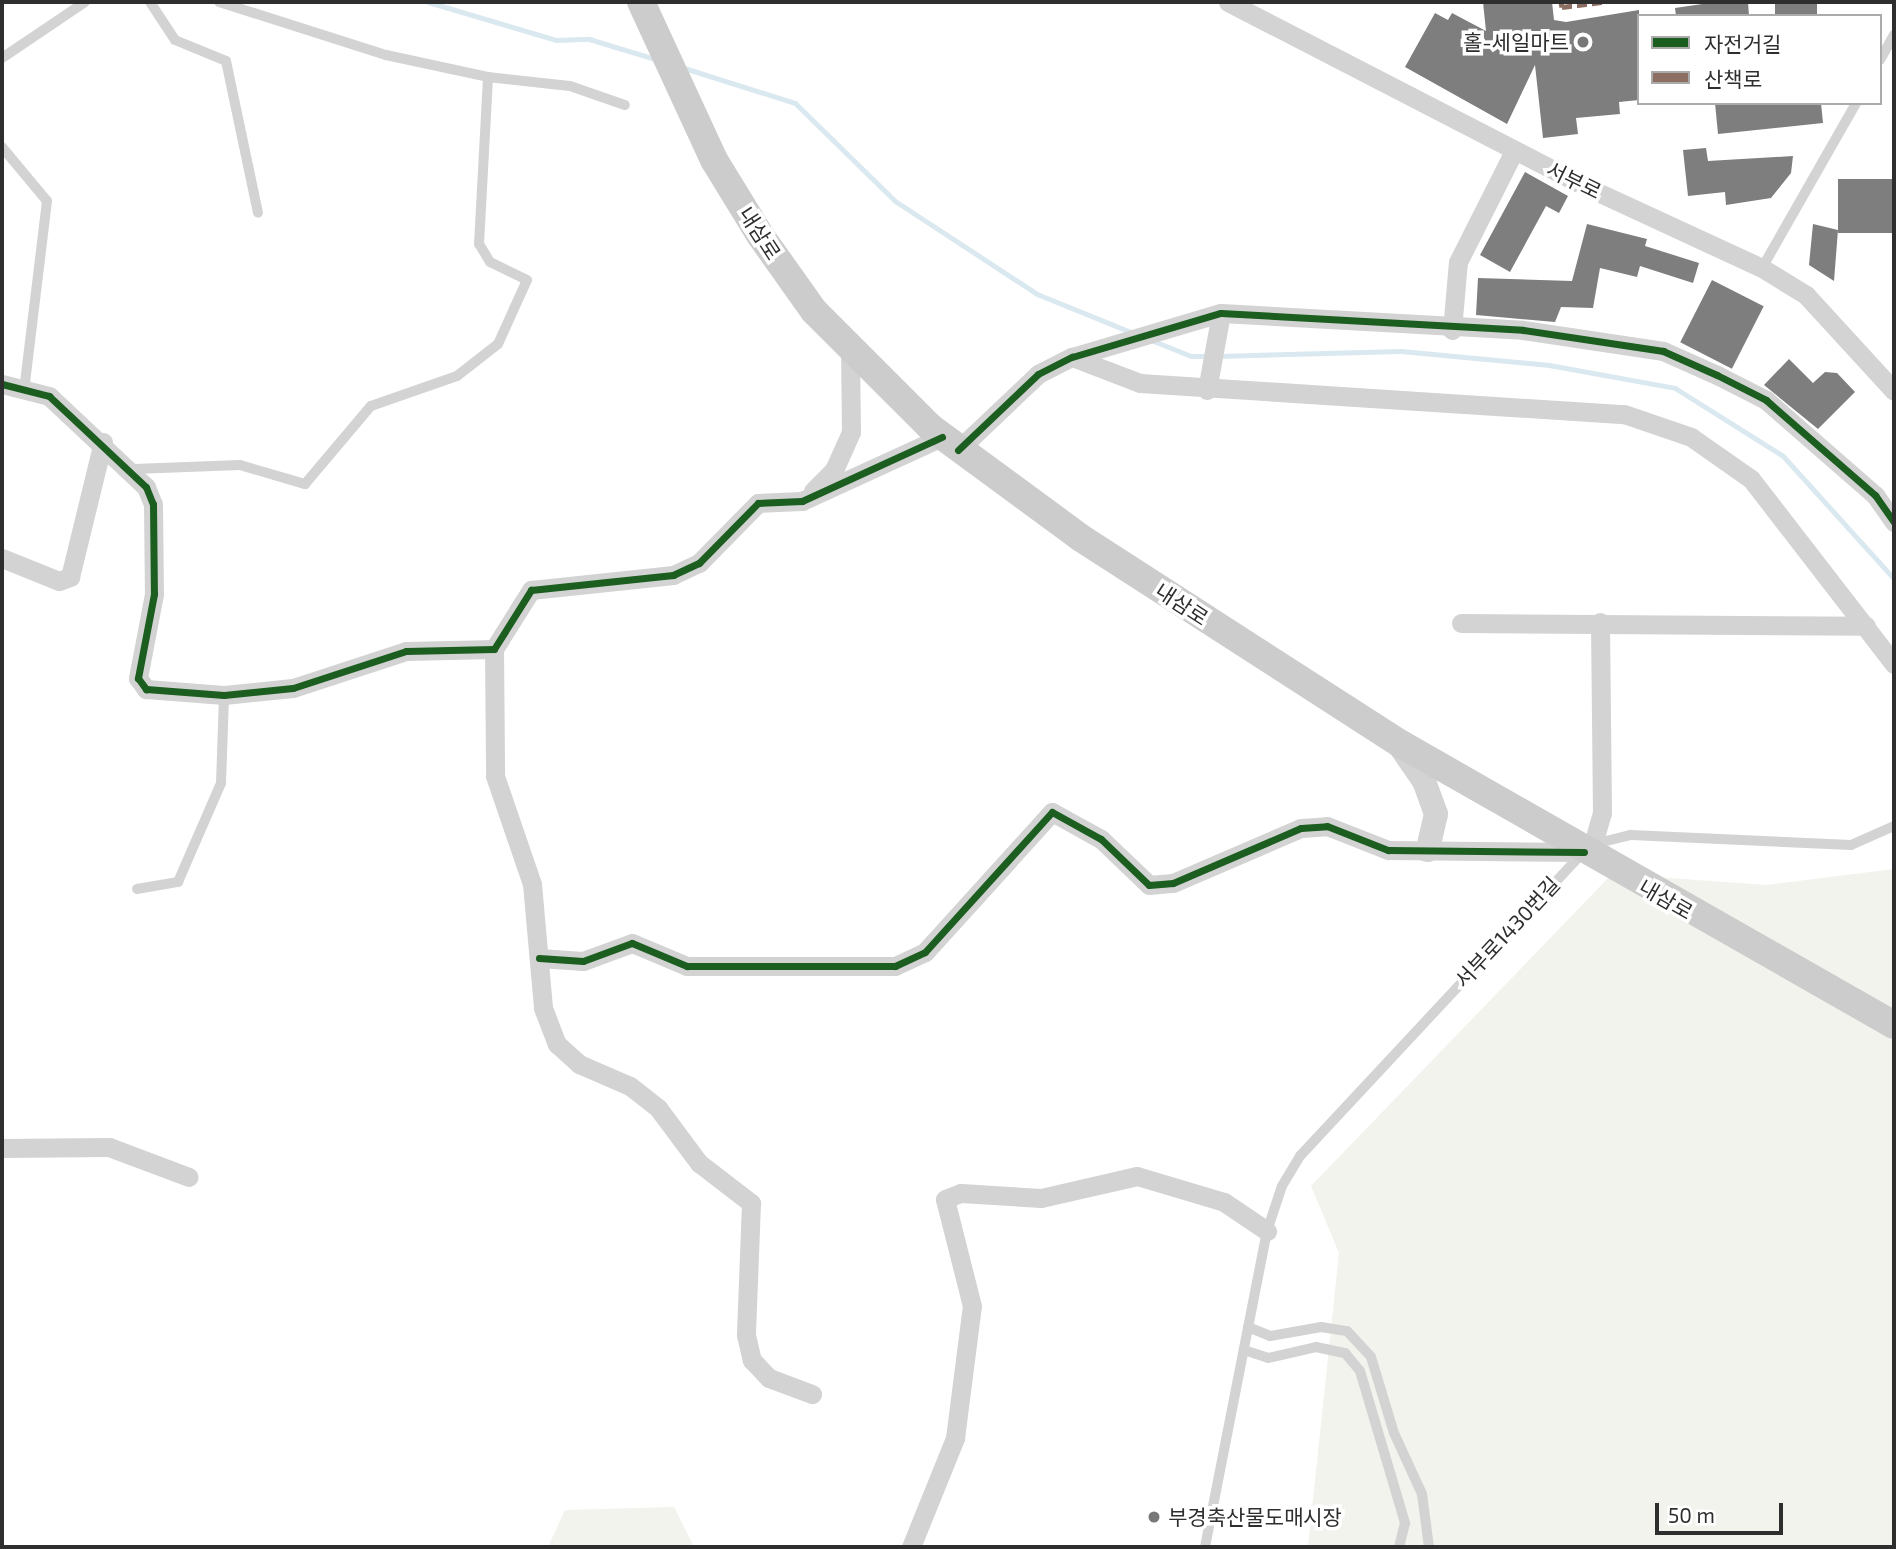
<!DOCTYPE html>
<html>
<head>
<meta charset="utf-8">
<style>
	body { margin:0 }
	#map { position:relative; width:1896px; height:1549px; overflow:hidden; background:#fff; font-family:"Exo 2","Noto Sans KR",sans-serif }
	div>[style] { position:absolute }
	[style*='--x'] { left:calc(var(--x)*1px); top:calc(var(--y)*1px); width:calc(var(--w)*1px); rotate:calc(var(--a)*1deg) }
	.green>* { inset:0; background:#f1f3ec }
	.stream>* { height:5px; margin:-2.5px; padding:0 2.5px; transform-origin:2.5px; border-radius:2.5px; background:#dae8f0 }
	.building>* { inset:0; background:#7e7e7e; transform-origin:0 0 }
	.service>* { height:10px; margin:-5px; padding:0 5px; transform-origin:5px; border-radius:5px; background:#d3d3d3 }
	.minor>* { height:19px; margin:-9.5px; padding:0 9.5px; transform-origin:9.5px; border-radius:9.5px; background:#d3d3d3 }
	.tertiary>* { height:24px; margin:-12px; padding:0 12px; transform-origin:12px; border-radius:12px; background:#d3d3d3 }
	.secondary>* { height:28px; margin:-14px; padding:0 14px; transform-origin:14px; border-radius:14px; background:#ccc }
	.quiet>* { height:5px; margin-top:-2.5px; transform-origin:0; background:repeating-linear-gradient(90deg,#8d6e63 0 10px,transparent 0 15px) }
	.cycleway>* { height:7px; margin:-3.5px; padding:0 3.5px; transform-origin:3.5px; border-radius:3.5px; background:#1b5e20 }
	.dots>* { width:19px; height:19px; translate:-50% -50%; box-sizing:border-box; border:4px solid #fff; border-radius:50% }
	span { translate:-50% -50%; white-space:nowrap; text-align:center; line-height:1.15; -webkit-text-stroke:7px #fff; paint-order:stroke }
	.poi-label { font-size:21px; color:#2e2e2e }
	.right { translate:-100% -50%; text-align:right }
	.left { translate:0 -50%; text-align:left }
	.street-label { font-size:21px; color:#2e2e2e }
	.frame { position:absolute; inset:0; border:4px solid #2e2e2e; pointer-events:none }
	.legend { position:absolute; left:1637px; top:14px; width:245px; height:91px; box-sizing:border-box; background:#fff; border:2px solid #ababab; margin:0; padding:9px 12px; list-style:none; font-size:21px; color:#2e2e2e }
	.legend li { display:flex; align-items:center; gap:14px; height:35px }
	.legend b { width:35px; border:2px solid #ababab }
	.scale { position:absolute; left:1655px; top:1503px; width:128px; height:32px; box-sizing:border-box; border:4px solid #2e2e2e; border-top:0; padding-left:9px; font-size:21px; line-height:24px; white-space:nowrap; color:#2e2e2e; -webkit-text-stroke:5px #fff; paint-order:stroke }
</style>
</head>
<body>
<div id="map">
	<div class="green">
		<i style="clip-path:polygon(1894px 869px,1894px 1547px,1308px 1547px,1339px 1253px,1311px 1186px,1612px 874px,1767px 885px)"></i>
		<i style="clip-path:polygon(674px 1507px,694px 1547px,548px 1547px,565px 1510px)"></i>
	</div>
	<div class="stream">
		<i style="--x:428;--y:2;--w:134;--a:16.5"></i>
		<i style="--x:556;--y:40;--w:33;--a:-2"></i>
		<i style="--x:589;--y:39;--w:72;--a:16.9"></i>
		<i style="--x:684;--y:68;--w:116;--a:17.5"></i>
		<i style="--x:795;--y:103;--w:140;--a:44.4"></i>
		<i style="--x:895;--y:201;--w:170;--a:33.2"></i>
		<i style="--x:1037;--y:294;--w:104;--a:22.1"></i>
		<i style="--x:1151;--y:340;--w:43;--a:21.8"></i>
		<i style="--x:1191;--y:356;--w:18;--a:0"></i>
		<i style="--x:1218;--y:356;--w:183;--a:-1.6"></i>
		<i style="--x:1401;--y:351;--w:149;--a:5.4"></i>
		<i style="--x:1549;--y:365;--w:128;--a:10.3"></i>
		<i style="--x:1675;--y:388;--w:128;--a:32.2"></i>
		<i style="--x:1783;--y:456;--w:166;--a:47.9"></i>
	</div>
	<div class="building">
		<i style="clip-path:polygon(1483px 2px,1552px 2px,1554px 20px,1566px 22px,1639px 10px,1639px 100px,1619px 102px,1620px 114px,1576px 118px,1578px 134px,1543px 138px,1535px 65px,1507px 124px,1405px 67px,1435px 13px,1448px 20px,1452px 13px,1486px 31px)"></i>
		<i style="clip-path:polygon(1716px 2px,1748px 2px,1749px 16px,1676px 16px,1675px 8px)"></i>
		<i style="left:1775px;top:2px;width:42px;height:14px"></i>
		<i style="clip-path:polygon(1715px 103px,1821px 103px,1823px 123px,1718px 134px)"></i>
		<i style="clip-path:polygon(1706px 148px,1708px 161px,1793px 156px,1791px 173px,1771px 198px,1726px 205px,1725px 192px,1688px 196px,1683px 150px)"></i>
		<i style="clip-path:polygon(1525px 172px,1568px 196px,1559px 213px,1546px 206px,1510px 272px,1480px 255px)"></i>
		<i style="left:1894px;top:179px;width:54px;height:56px;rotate:90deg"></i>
		<i style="clip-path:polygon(1587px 224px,1647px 239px,1645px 246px,1699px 263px,1693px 283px,1640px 266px,1637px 277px,1600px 268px,1593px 308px,1561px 307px,1555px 322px,1476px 315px,1478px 278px,1572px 281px)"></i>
		<i style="clip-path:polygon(1813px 224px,1838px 230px,1834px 281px,1809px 265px)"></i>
		<i style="left:1712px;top:280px;width:58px;height:70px;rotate:27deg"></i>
		<i style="clip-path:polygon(1789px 359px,1813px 383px,1825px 372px,1837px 373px,1855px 392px,1818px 429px,1764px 385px)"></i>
	</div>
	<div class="service">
		<i style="--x:150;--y:2;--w:45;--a:56.7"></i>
		<i style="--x:175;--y:40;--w:55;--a:22.4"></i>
		<i style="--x:226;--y:61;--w:155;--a:78.1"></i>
		<i style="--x:219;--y:2;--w:175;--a:17.6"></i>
		<i style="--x:386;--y:55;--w:104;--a:12.2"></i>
		<i style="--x:488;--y:77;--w:82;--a:6.3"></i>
		<i style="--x:570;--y:86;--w:58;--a:19.1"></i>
		<i style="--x:2;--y:58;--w:100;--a:-34"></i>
		<i style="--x:1880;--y:60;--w:29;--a:-61"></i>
		<i style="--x:2;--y:147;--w:70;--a:50.2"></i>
		<i style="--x:47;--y:201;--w:190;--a:96.9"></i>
		<i style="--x:1762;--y:268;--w:190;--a:-60.3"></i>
		<i style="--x:134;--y:469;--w:106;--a:-2.2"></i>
		<i style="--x:240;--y:465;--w:68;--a:16.3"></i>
		<i style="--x:305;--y:484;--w:102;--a:-49.8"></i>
		<i style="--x:371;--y:406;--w:91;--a:-19.2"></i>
		<i style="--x:457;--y:376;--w:52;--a:-38"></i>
		<i style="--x:498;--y:344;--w:70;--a:-65.6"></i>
		<i style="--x:527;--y:280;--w:41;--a:-154.1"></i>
		<i style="--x:490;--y:262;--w:21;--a:-121"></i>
		<i style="--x:479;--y:244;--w:167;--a:-86.9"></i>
		<i style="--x:1594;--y:844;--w:38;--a:-14"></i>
		<i style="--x:1631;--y:835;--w:220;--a:2.6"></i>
		<i style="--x:1851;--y:845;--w:47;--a:-23.8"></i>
		<i style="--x:137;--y:889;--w:42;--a:-9.7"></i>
		<i style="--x:178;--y:882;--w:108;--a:-66.5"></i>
		<i style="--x:221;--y:783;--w:88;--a:-88"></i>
		<i style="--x:1248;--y:1327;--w:24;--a:22"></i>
		<i style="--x:1270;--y:1336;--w:52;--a:-10"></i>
		<i style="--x:1321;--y:1327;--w:26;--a:9"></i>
		<i style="--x:1347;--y:1331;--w:35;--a:47"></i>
		<i style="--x:1371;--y:1357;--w:79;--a:73.2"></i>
		<i style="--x:1394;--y:1433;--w:67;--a:65.3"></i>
		<i style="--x:1422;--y:1494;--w:53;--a:82.5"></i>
		<i style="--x:1244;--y:1350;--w:25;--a:18"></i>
		<i style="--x:1268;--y:1358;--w:49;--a:-12.9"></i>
		<i style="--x:1316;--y:1347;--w:30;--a:12"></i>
		<i style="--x:1345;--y:1353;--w:23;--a:50"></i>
		<i style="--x:1360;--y:1371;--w:159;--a:73.5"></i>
		<i style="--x:1405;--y:1523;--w:25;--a:104"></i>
		<i style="--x:1205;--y:1547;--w:322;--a:-78.9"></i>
		<i style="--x:1267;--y:1231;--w:47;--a:-71.6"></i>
		<i style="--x:1282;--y:1186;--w:35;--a:-59"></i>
		<i style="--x:1300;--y:1156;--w:413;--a:-47"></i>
	</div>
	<div class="minor">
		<i style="--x:1228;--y:2;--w:408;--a:27.3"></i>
		<i style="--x:1591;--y:189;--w:188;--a:24.8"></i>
		<i style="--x:1762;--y:268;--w:52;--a:31.5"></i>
		<i style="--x:1806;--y:295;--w:130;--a:47.5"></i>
		<i style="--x:1452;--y:330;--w:68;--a:-85"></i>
		<i style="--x:1458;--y:262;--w:124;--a:-63.2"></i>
		<i style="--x:1072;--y:357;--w:73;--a:20.9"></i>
		<i style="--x:1140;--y:383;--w:485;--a:3.7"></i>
		<i style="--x:1624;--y:414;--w:71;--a:18.9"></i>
		<i style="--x:1691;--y:437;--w:73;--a:35"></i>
		<i style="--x:1751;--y:479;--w:234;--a:52.3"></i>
		<i style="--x:2;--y:384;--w:49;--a:14.3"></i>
		<i style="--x:49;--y:396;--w:133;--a:43.2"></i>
		<i style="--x:146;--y:487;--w:18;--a:68"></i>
		<i style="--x:153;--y:504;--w:90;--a:89.4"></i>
		<i style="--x:154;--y:594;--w:86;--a:100.8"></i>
		<i style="--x:138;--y:678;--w:14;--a:54"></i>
		<i style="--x:146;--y:689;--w:78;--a:4.4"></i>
		<i style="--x:224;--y:695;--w:69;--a:-5.8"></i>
		<i style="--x:293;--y:688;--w:119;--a:-18.1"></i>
		<i style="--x:406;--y:651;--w:88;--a:-1.3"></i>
		<i style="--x:494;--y:649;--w:70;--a:-57.9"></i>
		<i style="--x:531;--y:590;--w:143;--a:-6"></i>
		<i style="--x:673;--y:575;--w:29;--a:-25"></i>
		<i style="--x:699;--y:563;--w:84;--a:-45.5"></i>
		<i style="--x:758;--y:503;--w:44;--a:-2.6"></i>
		<i style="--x:802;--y:501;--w:154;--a:-24.6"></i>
		<i style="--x:1207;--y:390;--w:78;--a:-79.7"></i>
		<i style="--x:958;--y:450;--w:110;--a:-43.5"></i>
		<i style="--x:1038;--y:374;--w:38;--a:-27"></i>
		<i style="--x:1072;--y:357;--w:155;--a:-16.5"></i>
		<i style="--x:1221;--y:313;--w:302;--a:3.2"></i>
		<i style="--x:1523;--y:330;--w:142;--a:8.5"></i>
		<i style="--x:1663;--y:351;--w:59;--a:24"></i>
		<i style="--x:1717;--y:375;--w:55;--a:27"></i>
		<i style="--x:1766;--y:400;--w:145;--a:41.1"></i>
		<i style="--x:1875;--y:495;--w:33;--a:55"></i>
		<i style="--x:813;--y:491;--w:30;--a:-45"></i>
		<i style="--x:834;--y:470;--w:42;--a:-65.9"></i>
		<i style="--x:851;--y:432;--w:84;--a:-90.7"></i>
		<i style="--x:2;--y:558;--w:61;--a:22"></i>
		<i style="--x:59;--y:581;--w:12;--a:-20"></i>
		<i style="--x:70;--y:577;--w:139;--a:-76.3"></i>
		<i style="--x:1461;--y:623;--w:405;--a:0.4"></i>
		<i style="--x:494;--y:649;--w:127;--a:89.5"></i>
		<i style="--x:495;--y:776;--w:114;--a:71.1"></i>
		<i style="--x:532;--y:884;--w:124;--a:84.9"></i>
		<i style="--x:543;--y:1008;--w:39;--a:69"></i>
		<i style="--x:557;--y:1044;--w:30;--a:42"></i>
		<i style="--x:579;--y:1064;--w:56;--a:23.3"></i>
		<i style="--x:630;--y:1086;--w:36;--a:38"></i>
		<i style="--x:658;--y:1108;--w:69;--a:53.3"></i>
		<i style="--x:699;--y:1163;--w:66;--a:37.6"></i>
		<i style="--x:751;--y:1203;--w:132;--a:92.2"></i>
		<i style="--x:746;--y:1335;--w:26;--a:77"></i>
		<i style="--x:752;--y:1360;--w:25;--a:47"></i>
		<i style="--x:769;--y:1378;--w:46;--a:20.4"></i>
		<i style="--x:1593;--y:844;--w:32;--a:-74"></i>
		<i style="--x:1602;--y:813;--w:191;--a:-90.6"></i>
		<i style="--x:539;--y:958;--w:44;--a:3.9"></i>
		<i style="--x:583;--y:961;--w:52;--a:-20.2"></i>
		<i style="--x:632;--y:943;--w:60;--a:22.7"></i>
		<i style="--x:687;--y:966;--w:208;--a:0"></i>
		<i style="--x:895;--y:966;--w:33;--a:-25"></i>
		<i style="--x:925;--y:952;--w:189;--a:-47.8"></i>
		<i style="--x:1052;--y:812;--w:56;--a:28.9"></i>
		<i style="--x:1101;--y:839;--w:66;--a:43.8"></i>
		<i style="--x:1149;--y:885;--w:24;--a:-5"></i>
		<i style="--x:1173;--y:883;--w:139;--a:-23.3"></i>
		<i style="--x:1301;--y:828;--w:26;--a:-4"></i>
		<i style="--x:1327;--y:826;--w:66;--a:21.5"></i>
		<i style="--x:1388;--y:850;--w:196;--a:0.6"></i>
		<i style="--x:2;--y:1148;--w:107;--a:-0.5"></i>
		<i style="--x:109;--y:1147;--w:85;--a:20.6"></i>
		<i style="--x:911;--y:1547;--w:118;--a:-68"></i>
		<i style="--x:955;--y:1438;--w:133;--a:-82.7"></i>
		<i style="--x:972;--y:1306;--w:110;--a:-104.2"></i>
		<i style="--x:945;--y:1199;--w:17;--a:-21"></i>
		<i style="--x:961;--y:1193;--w:80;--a:3.6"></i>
		<i style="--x:1041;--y:1198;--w:98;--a:-12.9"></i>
		<i style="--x:1137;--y:1176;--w:91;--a:16.6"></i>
		<i style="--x:1224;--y:1202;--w:52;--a:34"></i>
	</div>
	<div class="tertiary">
		<i style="--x:1397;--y:742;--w:47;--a:55.3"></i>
		<i style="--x:1424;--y:781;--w:35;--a:70"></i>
		<i style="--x:1436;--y:814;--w:37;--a:103"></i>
	</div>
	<div class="secondary">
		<i style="--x:641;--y:2;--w:174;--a:65.2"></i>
		<i style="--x:714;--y:160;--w:88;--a:58.5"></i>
		<i style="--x:760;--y:235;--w:93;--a:54.6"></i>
		<i style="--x:814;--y:311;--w:164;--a:45"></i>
		<i style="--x:930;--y:427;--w:187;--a:36.3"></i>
		<i style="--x:1081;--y:538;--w:381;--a:32.8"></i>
		<i style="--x:1401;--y:744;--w:567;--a:29.68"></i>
	</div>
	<div class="quiet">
		<i style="--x:1561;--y:2;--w:5;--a:79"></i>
		<i style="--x:1562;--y:7;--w:40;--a:-7.1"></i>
	</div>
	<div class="cycleway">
		<i style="--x:2;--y:384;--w:49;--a:14.3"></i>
		<i style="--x:49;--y:396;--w:133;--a:43.2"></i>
		<i style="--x:146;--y:487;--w:18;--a:68"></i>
		<i style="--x:153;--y:504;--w:90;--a:89.4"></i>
		<i style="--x:154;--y:594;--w:86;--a:100.8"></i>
		<i style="--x:138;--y:678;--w:14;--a:54"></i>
		<i style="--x:146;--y:689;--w:78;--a:4.4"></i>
		<i style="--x:224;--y:695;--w:69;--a:-5.8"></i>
		<i style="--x:293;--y:688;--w:119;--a:-18.1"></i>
		<i style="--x:406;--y:651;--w:88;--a:-1.3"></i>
		<i style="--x:494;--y:649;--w:70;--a:-57.9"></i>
		<i style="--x:531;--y:590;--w:143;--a:-6"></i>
		<i style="--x:673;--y:575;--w:29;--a:-25"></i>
		<i style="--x:699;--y:563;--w:84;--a:-45.5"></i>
		<i style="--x:758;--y:503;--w:44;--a:-2.6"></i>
		<i style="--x:802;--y:501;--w:154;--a:-24.6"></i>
		<i style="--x:958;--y:450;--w:110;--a:-43.5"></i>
		<i style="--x:1038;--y:374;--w:38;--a:-27"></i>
		<i style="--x:1072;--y:357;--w:155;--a:-16.5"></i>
		<i style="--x:1221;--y:313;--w:302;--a:3.2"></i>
		<i style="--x:1523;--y:330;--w:142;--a:8.5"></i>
		<i style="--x:1663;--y:351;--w:59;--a:24"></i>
		<i style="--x:1717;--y:375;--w:55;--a:27"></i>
		<i style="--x:1766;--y:400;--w:145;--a:41.1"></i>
		<i style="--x:1875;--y:495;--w:33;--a:55"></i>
		<i style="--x:539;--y:958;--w:44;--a:3.9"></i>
		<i style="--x:583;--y:961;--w:52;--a:-20.2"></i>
		<i style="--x:632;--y:943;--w:60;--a:22.7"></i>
		<i style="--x:687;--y:966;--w:208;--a:0"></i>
		<i style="--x:895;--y:966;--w:33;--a:-25"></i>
		<i style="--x:925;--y:952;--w:189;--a:-47.8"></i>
		<i style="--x:1052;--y:812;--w:56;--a:28.9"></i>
		<i style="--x:1101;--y:839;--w:66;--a:43.8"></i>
		<i style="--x:1149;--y:885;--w:24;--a:-5"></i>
		<i style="--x:1173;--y:883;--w:139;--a:-23.3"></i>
		<i style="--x:1301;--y:828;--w:26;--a:-4"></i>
		<i style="--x:1327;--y:826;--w:66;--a:21.5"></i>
		<i style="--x:1388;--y:850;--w:196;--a:0.6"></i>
	</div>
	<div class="dots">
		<i style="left:1583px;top:42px;background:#777"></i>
		<i style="left:1154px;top:1517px;background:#777"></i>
	</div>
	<div class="poi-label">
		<span class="right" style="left:1569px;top:42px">홀-세일마트</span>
		<span class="left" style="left:1168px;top:1517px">부경축산물도매시장</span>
	</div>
	<div class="street-label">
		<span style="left:1574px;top:180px;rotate:26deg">서부로</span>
		<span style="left:760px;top:233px;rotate:57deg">내삼로</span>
		<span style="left:1182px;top:604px;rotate:33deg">내삼로</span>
		<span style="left:1666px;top:899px;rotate:30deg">내삼로</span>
		<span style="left:1507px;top:932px;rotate:-47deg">서부로1430번길</span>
	</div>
	<div class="frame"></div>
	<ul class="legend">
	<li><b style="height:9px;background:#1b5e20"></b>자전거길</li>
	<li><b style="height:9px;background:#8d6e63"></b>산책로</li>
	</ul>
	<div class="scale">50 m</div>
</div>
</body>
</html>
